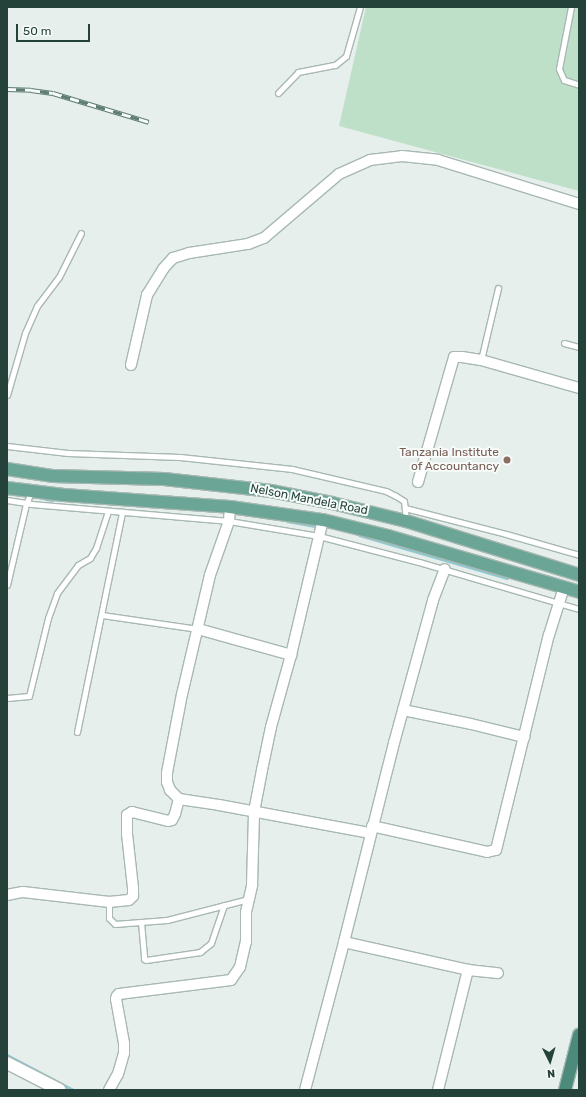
<!DOCTYPE html>
<html>
<head>
<meta charset="utf-8">
<style>
	body { margin:0 }
	#map { position:relative; width:586px; height:1097px; overflow:hidden; background:#e6efeb; font-family:Rubik,sans-serif }
	div>[style] { position:absolute }
	[style*='--x'] { left:calc(var(--x)*1px); top:calc(var(--y)*1px); width:calc(var(--w)*1px); rotate:calc(var(--a)*1deg) }
	.green>* { inset:0; background:#bfe0c8 }
	.stream>* { height:3px; margin:-1.5px; padding:0 1.5px; transform-origin:1.5px; border-radius:1.5px; background:#8ec9d4 }
	.roads { filter:drop-shadow(1px 0 #a8b8b2) drop-shadow(-1px 0 #a8b8b2) drop-shadow(0 1px #a8b8b2) drop-shadow(0 -1px #a8b8b2) }
	.service>* { height:5px; margin:-2.5px; padding:0 2.5px; transform-origin:2.5px; border-radius:2.5px; background:#fff }
	.minor>* { height:10px; margin:-5px; padding:0 5px; transform-origin:5px; border-radius:5px; background:#fff }
	.tertiary>* { height:12px; margin:-6px; padding:0 6px; transform-origin:6px; border-radius:6px; background:#fff }
	.primary>* { height:12px; margin:-6px; padding:0 6px; transform-origin:6px; border-radius:6px; background:#6aa596 }
	.trunk>* { height:12px; margin:-6px; padding:0 6px; transform-origin:6px; border-radius:6px; background:#4c8a7c }
	.rail>* { height:4.5px; margin-top:-2.25px; transform-origin:0; background:repeating-linear-gradient(90deg,#f7fbf9 0 9px,#5f7d75 0 18px); box-sizing:border-box; border-block:1px solid #5f7d75 }
	.dots>* { width:11px; height:11px; translate:-50% -50%; box-sizing:border-box; border:2px solid #f7fbf9; border-radius:50% }
	span { translate:-50% -50%; white-space:nowrap; text-align:center; line-height:1.15; -webkit-text-stroke:4px #f7fbf9; paint-order:stroke }
	.education-label { font-size:12px; color:#785e54 }
	.right { translate:-100% -50%; text-align:right }
	.street-label { font-size:12px; color:#24423a }
	.frame { position:absolute; inset:0; border:8px solid #24423a; pointer-events:none }
	.north { position:absolute; left:530px; top:1041px; width:40px; height:40px; -webkit-text-stroke:3px #f7fbf9; paint-order:stroke; rotate:175deg; font-size:11px; font-weight:700; line-height:16px; text-align:center; color:#24423a }
	.north::after { content:''; display:block; margin:auto; width:14px; height:18px; background:#24423a; clip-path:polygon(50% 0,100% 100%,50% 72%,0 100%) }
	.scale { position:absolute; left:16px; top:24px; width:74px; height:18px; box-sizing:border-box; border:2px solid #24423a; border-top:0; padding-left:5px; font-size:12px; line-height:14px; white-space:nowrap; color:#24423a; -webkit-text-stroke:3px #f7fbf9; paint-order:stroke }
</style>
</head>
<body>
<div id="map">
	<div class="green">
		<i style="clip-path:polygon(366px 7px,579px 7px,579px 191px,339px 126px)"></i>
	</div>
	<div class="stream">
		<i style="--x:45;--y:499;--w:8;--a:7"></i>
		<i style="--x:287;--y:521;--w:34;--a:10"></i>
		<i style="--x:359;--y:535;--w:154;--a:16.2"></i>
		<i style="--x:7;--y:1055;--w:75;--a:27.9"></i>
	</div>
	<div class="roads">
		<div class="service">
			<i style="--x:571;--y:7;--w:63;--a:101"></i>
			<i style="--x:559;--y:69;--w:12;--a:66"></i>
			<i style="--x:564;--y:80;--w:16;--a:18"></i>
			<i style="--x:278;--y:93;--w:29;--a:-46"></i>
			<i style="--x:298;--y:72;--w:38;--a:-11"></i>
			<i style="--x:335;--y:65;--w:14;--a:-39"></i>
			<i style="--x:346;--y:56;--w:51;--a:-74.1"></i>
			<i style="--x:564;--y:343;--w:16;--a:15"></i>
			<i style="--x:481;--y:360;--w:74;--a:-76.7"></i>
			<i style="--x:7;--y:395;--w:65;--a:-73.8"></i>
			<i style="--x:25;--y:333;--w:30;--a:-66"></i>
			<i style="--x:37;--y:306;--w:36;--a:-53"></i>
			<i style="--x:59;--y:277;--w:49;--a:-63.4"></i>
			<i style="--x:7;--y:446;--w:61;--a:6.5"></i>
			<i style="--x:68;--y:453;--w:112;--a:2"></i>
			<i style="--x:180;--y:457;--w:113;--a:6.1"></i>
			<i style="--x:292;--y:469;--w:97;--a:13.2"></i>
			<i style="--x:386;--y:491;--w:11;--a:27"></i>
			<i style="--x:396;--y:496;--w:9;--a:32"></i>
			<i style="--x:404;--y:501;--w:19;--a:84"></i>
			<i style="--x:7;--y:500;--w:24;--a:9"></i>
			<i style="--x:31;--y:504;--w:199;--a:4.9"></i>
			<i style="--x:229;--y:521;--w:91;--a:9.5"></i>
			<i style="--x:319;--y:536;--w:103;--a:14.6"></i>
			<i style="--x:419;--y:562;--w:167;--a:16.4"></i>
			<i style="--x:405;--y:508;--w:104;--a:14.4"></i>
			<i style="--x:506;--y:534;--w:76;--a:16"></i>
			<i style="--x:7;--y:585;--w:83;--a:-76.8"></i>
			<i style="--x:26;--y:504;--w:13;--a:-67"></i>
			<i style="--x:102;--y:615;--w:97;--a:8.3"></i>
			<i style="--x:7;--y:698;--w:22;--a:-5"></i>
			<i style="--x:29;--y:696;--w:80;--a:-76.3"></i>
			<i style="--x:48;--y:618;--w:27;--a:-70"></i>
			<i style="--x:57;--y:593;--w:35;--a:-53"></i>
			<i style="--x:78;--y:565;--w:14;--a:-30"></i>
			<i style="--x:90;--y:558;--w:12;--a:-59"></i>
			<i style="--x:96;--y:548;--w:39;--a:-72"></i>
			<i style="--x:77;--y:732;--w:225;--a:-78.4"></i>
			<i style="--x:109;--y:902;--w:16;--a:90"></i>
			<i style="--x:109;--y:918;--w:8;--a:45"></i>
			<i style="--x:115;--y:924;--w:52;--a:-4.4"></i>
			<i style="--x:167;--y:920;--w:84;--a:-14.5"></i>
			<i style="--x:141;--y:922;--w:37;--a:85"></i>
			<i style="--x:144;--y:959;--w:2;--a:27"></i>
			<i style="--x:146;--y:960;--w:55;--a:-8.4"></i>
			<i style="--x:200;--y:952;--w:14;--a:-39"></i>
			<i style="--x:211;--y:943;--w:40;--a:-71.1"></i>
		</div>
		<div class="minor">
			<i style="--x:131;--y:365;--w:72;--a:-77.1"></i>
			<i style="--x:147;--y:295;--w:31;--a:-58"></i>
			<i style="--x:163;--y:269;--w:15;--a:-48"></i>
			<i style="--x:173;--y:258;--w:17;--a:-17"></i>
			<i style="--x:189;--y:253;--w:60;--a:-8.7"></i>
			<i style="--x:248;--y:244;--w:17;--a:-21"></i>
			<i style="--x:264;--y:238;--w:99;--a:-40.5"></i>
			<i style="--x:339;--y:174;--w:34;--a:-24"></i>
			<i style="--x:370;--y:160;--w:32;--a:-7"></i>
			<i style="--x:402;--y:156;--w:36;--a:6"></i>
			<i style="--x:438;--y:160;--w:148;--a:17.3"></i>
			<i style="--x:418;--y:482;--w:130;--a:-73.9"></i>
			<i style="--x:454;--y:357;--w:8;--a:0"></i>
			<i style="--x:462;--y:357;--w:19;--a:9"></i>
			<i style="--x:481;--y:360;--w:102;--a:15.9"></i>
			<i style="--x:230;--y:507;--w:14;--a:94"></i>
			<i style="--x:229;--y:521;--w:57;--a:109.4"></i>
			<i style="--x:210;--y:575;--w:122;--a:103.2"></i>
			<i style="--x:182;--y:694;--w:80;--a:100.8"></i>
			<i style="--x:167;--y:773;--w:9;--a:90"></i>
			<i style="--x:167;--y:782;--w:9;--a:69"></i>
			<i style="--x:170;--y:790;--w:13;--a:45"></i>
			<i style="--x:179;--y:799;--w:40;--a:8.5"></i>
			<i style="--x:219;--y:805;--w:154;--a:10.5"></i>
			<i style="--x:198;--y:629;--w:97;--a:15.6"></i>
			<i style="--x:403;--y:710;--w:69;--a:11.6"></i>
			<i style="--x:471;--y:724;--w:55;--a:13.8"></i>
			<i style="--x:372;--y:826;--w:118;--a:12.7"></i>
			<i style="--x:487;--y:852;--w:9;--a:-13"></i>
			<i style="--x:496;--y:850;--w:221;--a:-76.2"></i>
			<i style="--x:549;--y:635;--w:50;--a:-72.6"></i>
			<i style="--x:7;--y:895;--w:16;--a:-11"></i>
			<i style="--x:23;--y:892;--w:87;--a:6.6"></i>
			<i style="--x:109;--y:902;--w:20;--a:-6"></i>
			<i style="--x:129;--y:900;--w:6;--a:-45"></i>
			<i style="--x:133;--y:896;--w:8;--a:-90"></i>
			<i style="--x:133;--y:888;--w:54;--a:-96.3"></i>
			<i style="--x:127;--y:834;--w:19;--a:-90"></i>
			<i style="--x:127;--y:815;--w:6;--a:-31"></i>
			<i style="--x:132;--y:812;--w:37;--a:14"></i>
			<i style="--x:168;--y:821;--w:4;--a:-14"></i>
			<i style="--x:172;--y:820;--w:7;--a:-63"></i>
			<i style="--x:175;--y:814;--w:16;--a:-75"></i>
			<i style="--x:344;--y:942;--w:127;--a:12.7"></i>
			<i style="--x:468;--y:970;--w:30;--a:6"></i>
			<i style="--x:109;--y:1090;--w:18;--a:-61"></i>
			<i style="--x:118;--y:1074;--w:22;--a:-74"></i>
			<i style="--x:124;--y:1053;--w:10;--a:-90"></i>
			<i style="--x:124;--y:1043;--w:45;--a:-100.3"></i>
			<i style="--x:116;--y:999;--w:3;--a:-72"></i>
			<i style="--x:117;--y:996;--w:3;--a:-45"></i>
			<i style="--x:119;--y:994;--w:113;--a:-7.1"></i>
			<i style="--x:231;--y:980;--w:16;--a:-55"></i>
			<i style="--x:240;--y:967;--w:26;--a:-77"></i>
			<i style="--x:246;--y:942;--w:30;--a:-90"></i>
			<i style="--x:246;--y:912;--w:28;--a:-77"></i>
			<i style="--x:252;--y:885;--w:73;--a:-88.4"></i>
			<i style="--x:254;--y:812;--w:43;--a:-79.2"></i>
			<i style="--x:262;--y:770;--w:44;--a:-78.2"></i>
			<i style="--x:271;--y:727;--w:75;--a:-74.5"></i>
			<i style="--x:291;--y:655;--w:139;--a:-76.7"></i>
			<i style="--x:305;--y:1090;--w:153;--a:-75.2"></i>
			<i style="--x:344;--y:942;--w:205;--a:-75.9"></i>
			<i style="--x:394;--y:743;--w:148;--a:-74.7"></i>
			<i style="--x:433;--y:600;--w:33;--a:-69"></i>
			<i style="--x:438;--y:1090;--w:124;--a:-76"></i>
		</div>
		<div class="tertiary">
			<i style="--x:7;--y:1063;--w:59;--a:27"></i>
		</div>
		<div class="primary">
			<i style="--x:7;--y:469;--w:47;--a:8.7"></i>
			<i style="--x:53;--y:476;--w:111;--a:1.5"></i>
			<i style="--x:164;--y:479;--w:108;--a:6.4"></i>
			<i style="--x:271;--y:491;--w:62;--a:11.1"></i>
			<i style="--x:332;--y:503;--w:76;--a:13.7"></i>
			<i style="--x:406;--y:521;--w:181;--a:17.3"></i>
			<i style="--x:7;--y:488;--w:57;--a:7"></i>
			<i style="--x:64;--y:495;--w:166;--a:4.1"></i>
			<i style="--x:230;--y:507;--w:94;--a:8"></i>
			<i style="--x:323;--y:520;--w:67;--a:13.8"></i>
			<i style="--x:388;--y:536;--w:199;--a:16.3"></i>
		</div>
		<div class="trunk">
			<i style="--x:565;--y:1090;--w:57;--a:-75.7"></i>
		</div>
	</div>
	<div class="rail">
		<i style="--x:7;--y:89;--w:24;--a:2"></i>
		<i style="--x:31;--y:90;--w:22;--a:8"></i>
		<i style="--x:53;--y:93;--w:100;--a:16.8"></i>
	</div>
	<div class="dots">
		<i style="left:507px;top:460px;background:#8d6e63"></i>
	</div>
	<div class="education-label">
		<span class="right" style="left:499px;top:460px">Tanzania Institute<br>of Accountancy</span>
	</div>
	<div class="street-label">
		<span style="left:309px;top:500px;rotate:11deg">Nelson Mandela Road</span>
	</div>
	<div class="frame"></div>
	<div class="north">N</div>
	<div class="scale">50 m</div>
</div>
</body>
</html>
